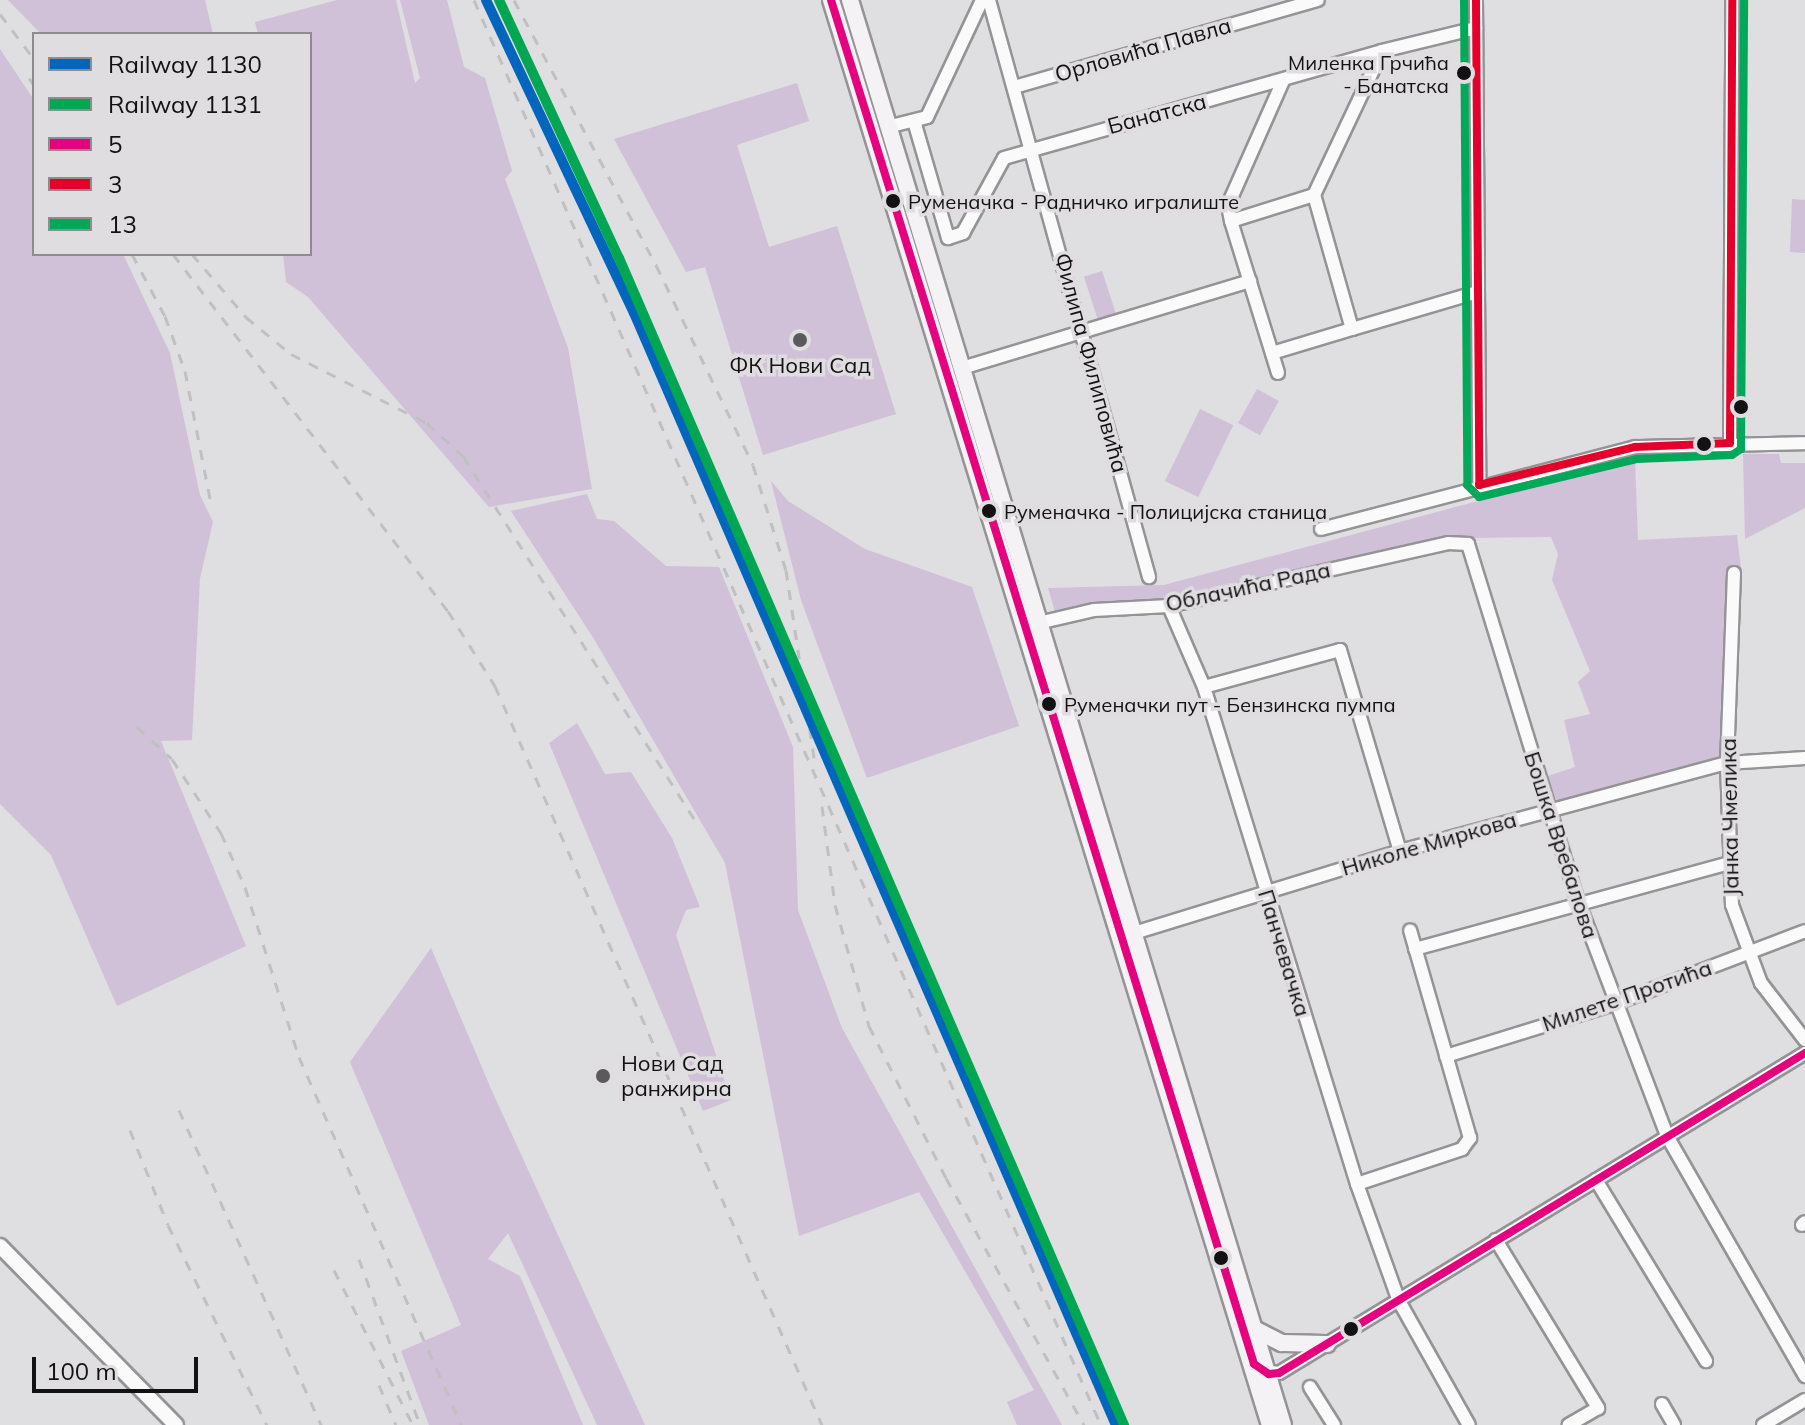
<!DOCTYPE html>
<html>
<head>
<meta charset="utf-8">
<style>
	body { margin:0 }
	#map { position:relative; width:1805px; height:1425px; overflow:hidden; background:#dfdee0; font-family:Mulish,sans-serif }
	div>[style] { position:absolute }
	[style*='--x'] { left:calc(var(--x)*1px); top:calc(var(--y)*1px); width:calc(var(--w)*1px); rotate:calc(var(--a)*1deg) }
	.green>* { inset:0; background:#d0c0d8; transform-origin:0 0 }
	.roads { filter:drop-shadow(2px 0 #949395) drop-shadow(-2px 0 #949395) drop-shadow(0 2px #949395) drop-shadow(0 -2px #949395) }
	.minor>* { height:12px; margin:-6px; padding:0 6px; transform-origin:6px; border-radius:6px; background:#fafafa }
	.tertiary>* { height:14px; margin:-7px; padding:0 7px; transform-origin:7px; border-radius:7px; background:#fafafa }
	.secondary>* { height:16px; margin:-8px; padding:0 8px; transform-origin:8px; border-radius:8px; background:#f4f2f5 }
	.rail>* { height:3px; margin-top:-1.5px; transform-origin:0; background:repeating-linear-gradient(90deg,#c0bfc1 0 10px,transparent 0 20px) }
	.bus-1>* { height:8px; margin:-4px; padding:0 4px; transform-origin:4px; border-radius:4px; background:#e5007d }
	.bus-2>* { height:8px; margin:-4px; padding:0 4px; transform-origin:4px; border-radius:4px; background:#e4002b }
	.bus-3>* { height:8px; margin:-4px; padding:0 4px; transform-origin:4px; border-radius:4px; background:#00a859 }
	.rail-1>* { height:10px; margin:-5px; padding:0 5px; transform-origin:5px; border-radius:5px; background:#0065bd }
	.rail-2>* { height:10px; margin:-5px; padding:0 5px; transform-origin:5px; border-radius:5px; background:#00a651 }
	.dots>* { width:22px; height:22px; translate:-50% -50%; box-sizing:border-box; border:4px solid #e0dde1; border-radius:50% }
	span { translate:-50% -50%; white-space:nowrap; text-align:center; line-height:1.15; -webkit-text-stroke:7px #e0dde1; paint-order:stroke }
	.bus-label { font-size:20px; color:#131213 }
	.right { translate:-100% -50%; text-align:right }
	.left { translate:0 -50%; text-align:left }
	.street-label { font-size:22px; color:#131213 }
	.poi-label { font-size:22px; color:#131213 }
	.legend { position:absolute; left:32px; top:32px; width:280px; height:224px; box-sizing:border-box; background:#e0dde1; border:2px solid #8e8c8f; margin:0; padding:10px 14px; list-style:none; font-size:24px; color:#131213 }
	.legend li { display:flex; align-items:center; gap:16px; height:40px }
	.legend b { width:40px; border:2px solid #8e8c8f }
	.scale { position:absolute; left:32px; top:1357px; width:166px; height:36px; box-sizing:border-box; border:4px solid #131213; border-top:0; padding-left:10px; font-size:24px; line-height:28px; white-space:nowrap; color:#131213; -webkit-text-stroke:6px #e0dde1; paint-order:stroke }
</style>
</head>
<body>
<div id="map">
	<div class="green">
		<i style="clip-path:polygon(8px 0,205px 0,213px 34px,41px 34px)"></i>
		<i style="clip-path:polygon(337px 0,396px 0,415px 83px,420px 78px,400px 0,447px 0,464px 67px,485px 78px,512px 171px,505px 179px,568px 348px,592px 489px,489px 507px,308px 297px,286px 282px,283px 254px,310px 254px,310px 34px,258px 34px,255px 22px)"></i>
		<i style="clip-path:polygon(0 49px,34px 100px,34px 254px,123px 254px,170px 353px,200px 495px,213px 522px,200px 578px,192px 740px,161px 741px,246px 946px,117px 1006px,51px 855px,0 804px)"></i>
		<i style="clip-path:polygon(797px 83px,809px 121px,737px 145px,769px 247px,837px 226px,896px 414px,763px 455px,705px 267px,686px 272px,614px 139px)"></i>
		<i style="clip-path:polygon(1792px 199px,1805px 200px,1805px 253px,1790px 252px)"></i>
		<i style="left:1102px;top:271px;width:46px;height:19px;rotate:72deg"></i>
		<i style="left:1257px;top:389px;width:25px;height:39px;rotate:29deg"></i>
		<i style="left:1200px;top:409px;width:37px;height:80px;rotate:26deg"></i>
		<i style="clip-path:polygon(1743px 454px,1779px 454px,1781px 463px,1805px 463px,1805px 508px,1745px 539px)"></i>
		<i style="clip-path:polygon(1635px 459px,1638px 540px,1737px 535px,1741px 569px,1727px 763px,1560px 807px,1545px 777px,1575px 767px,1564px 720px,1590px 714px,1578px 682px,1590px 671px,1552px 580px,1558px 554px,1551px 537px,1463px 538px,1169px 606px,1055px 612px,1048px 588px,1164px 585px)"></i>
		<i style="clip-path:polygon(771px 481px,788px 501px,865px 549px,972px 587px,1019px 726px,867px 778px,801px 600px)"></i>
		<i style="clip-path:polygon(587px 494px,597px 519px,614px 521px,666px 566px,719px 567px,793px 747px,798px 910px,842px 1028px,1062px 1425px,1017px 1425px,1007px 1402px,1034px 1390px,919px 1192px,799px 1236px,725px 863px,594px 639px,511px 511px)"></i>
		<i style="clip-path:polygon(577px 723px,605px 774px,631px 772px,672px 838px,700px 907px,686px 910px,676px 935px,731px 1100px,703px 1111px,549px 743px)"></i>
		<i style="clip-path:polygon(431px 948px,492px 1091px,645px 1425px,597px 1425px,508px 1233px,488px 1259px,520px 1276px,583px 1425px,429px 1425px,401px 1351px,461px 1325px,350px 1062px)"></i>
	</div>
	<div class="roads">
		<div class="minor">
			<i style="--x:989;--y:0;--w:599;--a:74.5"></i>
			<i style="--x:1476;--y:0;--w:485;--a:89.6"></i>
			<i style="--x:1014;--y:87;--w:316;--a:-16"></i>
			<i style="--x:914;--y:121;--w:122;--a:73.8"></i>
			<i style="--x:948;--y:238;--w:16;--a:-18"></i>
			<i style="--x:963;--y:233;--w:85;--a:-61.3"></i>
			<i style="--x:1004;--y:158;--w:393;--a:-15.8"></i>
			<i style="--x:887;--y:127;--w:41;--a:-14"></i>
			<i style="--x:927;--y:117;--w:129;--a:-64.8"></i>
			<i style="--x:1314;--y:195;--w:159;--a:-64.7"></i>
			<i style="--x:1382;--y:51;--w:97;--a:-13.7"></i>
			<i style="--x:1231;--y:221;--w:16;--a:-101"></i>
			<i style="--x:1228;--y:205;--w:136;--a:-66.1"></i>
			<i style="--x:1352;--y:329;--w:131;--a:-16.4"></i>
			<i style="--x:1272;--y:353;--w:84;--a:-16.7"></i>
			<i style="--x:1352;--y:329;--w:139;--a:-105.8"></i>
			<i style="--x:1314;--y:195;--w:87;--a:162.6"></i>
			<i style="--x:1231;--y:221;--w:159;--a:72.8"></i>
			<i style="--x:962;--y:368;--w:301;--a:-16.8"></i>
			<i style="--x:1730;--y:443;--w:443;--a:-89.7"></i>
			<i style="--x:1321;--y:529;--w:325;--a:-14.6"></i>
			<i style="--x:1635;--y:447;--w:170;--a:-1.3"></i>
			<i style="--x:1734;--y:573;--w:190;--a:92.1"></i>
			<i style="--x:1727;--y:763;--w:142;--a:88"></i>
			<i style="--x:1732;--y:905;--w:83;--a:69.6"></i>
			<i style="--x:1761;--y:983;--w:72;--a:52.3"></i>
			<i style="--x:1169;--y:606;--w:88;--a:66.6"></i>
			<i style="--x:1204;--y:687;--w:520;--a:72.89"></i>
			<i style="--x:1357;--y:1184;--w:124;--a:70.3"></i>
			<i style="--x:1399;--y:1301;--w:142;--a:60.6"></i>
			<i style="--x:1034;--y:624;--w:62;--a:-13.1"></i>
			<i style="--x:1094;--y:610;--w:75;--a:-3.1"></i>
			<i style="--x:1169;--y:606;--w:286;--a:-12.7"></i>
			<i style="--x:1448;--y:543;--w:20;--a:3"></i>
			<i style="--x:1468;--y:544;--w:377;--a:72.9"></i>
			<i style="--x:1579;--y:904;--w:248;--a:69.2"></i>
			<i style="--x:1667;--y:1136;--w:277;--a:60.1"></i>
			<i style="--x:1204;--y:687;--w:141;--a:-15.2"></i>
			<i style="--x:1340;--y:650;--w:210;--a:73.4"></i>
			<i style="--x:1134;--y:933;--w:278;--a:-17.1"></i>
			<i style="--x:1400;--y:851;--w:339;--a:-15.1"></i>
			<i style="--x:1727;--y:763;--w:78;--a:-3.7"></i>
			<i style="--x:1415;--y:949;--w:327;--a:-15.3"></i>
			<i style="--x:1446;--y:1056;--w:176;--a:-17.2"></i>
			<i style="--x:1614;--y:1004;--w:204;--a:-20.9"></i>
			<i style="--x:1596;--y:1180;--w:212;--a:58.7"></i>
			<i style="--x:1357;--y:1184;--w:111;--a:-18.4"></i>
			<i style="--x:1462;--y:1149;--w:14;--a:-54"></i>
			<i style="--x:1470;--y:1138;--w:216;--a:-106.1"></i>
			<i style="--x:1802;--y:1225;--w:4;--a:-45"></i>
			<i style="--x:1496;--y:1240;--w:197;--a:58.7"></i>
			<i style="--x:1598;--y:1408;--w:34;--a:150"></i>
			<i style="--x:1263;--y:1371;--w:16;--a:7"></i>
			<i style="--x:1279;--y:1373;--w:616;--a:-31.31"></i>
			<i style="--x:1310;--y:1387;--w:45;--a:57.7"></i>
			<i style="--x:1662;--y:1404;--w:24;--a:60"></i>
			<i style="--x:1763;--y:1425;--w:49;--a:-30.8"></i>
		</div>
		<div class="tertiary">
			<i style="--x:0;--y:1246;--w:251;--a:45.5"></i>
		</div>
		<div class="secondary">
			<i style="--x:831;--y:0;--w:1491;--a:72.88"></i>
			<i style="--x:850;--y:0;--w:1489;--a:73.1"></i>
			<i style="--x:1256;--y:1330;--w:29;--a:27"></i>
			<i style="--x:1282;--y:1343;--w:45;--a:1.3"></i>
		</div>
	</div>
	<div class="rail">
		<i style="--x:474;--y:0;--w:1557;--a:66.25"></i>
		<i style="--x:514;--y:0;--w:301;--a:61.8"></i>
		<i style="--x:656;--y:265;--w:222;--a:64.1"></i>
		<i style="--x:753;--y:465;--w:110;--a:72.6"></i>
		<i style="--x:786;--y:570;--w:190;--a:81.5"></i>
		<i style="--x:0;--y:14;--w:56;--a:52.9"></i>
		<i style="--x:29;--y:78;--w:9;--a:54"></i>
		<i style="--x:132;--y:254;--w:70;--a:62"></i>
		<i style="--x:165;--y:316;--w:59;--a:70"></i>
		<i style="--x:185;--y:371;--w:135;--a:78.9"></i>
		<i style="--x:173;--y:254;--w:451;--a:52.4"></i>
		<i style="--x:448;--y:611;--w:89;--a:57.9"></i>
		<i style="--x:495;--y:686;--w:808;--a:66.13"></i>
		<i style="--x:192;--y:254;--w:83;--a:49.4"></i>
		<i style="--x:246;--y:317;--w:58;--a:39.4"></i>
		<i style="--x:291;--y:354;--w:153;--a:26.9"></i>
		<i style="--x:427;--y:423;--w:49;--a:42.5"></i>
		<i style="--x:463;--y:456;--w:434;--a:57.5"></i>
		<i style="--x:619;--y:258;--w:57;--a:74.7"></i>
		<i style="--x:688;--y:444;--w:70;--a:60.9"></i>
		<i style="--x:137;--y:727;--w:47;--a:42.4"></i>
		<i style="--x:172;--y:759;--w:89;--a:56.5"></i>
		<i style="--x:221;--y:833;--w:59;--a:66"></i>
		<i style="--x:245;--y:887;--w:178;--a:72.4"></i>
		<i style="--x:299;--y:1057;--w:402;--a:66.2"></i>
		<i style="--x:822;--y:806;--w:100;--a:82.5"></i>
		<i style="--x:835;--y:905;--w:126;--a:74.3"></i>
		<i style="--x:869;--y:1026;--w:170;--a:63.1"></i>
		<i style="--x:946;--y:1178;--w:283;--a:60.8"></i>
		<i style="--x:179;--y:1110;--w:346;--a:65.7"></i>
		<i style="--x:130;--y:1130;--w:102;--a:68.2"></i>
		<i style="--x:168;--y:1225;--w:223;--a:63.7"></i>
		<i style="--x:359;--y:1259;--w:177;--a:69.8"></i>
		<i style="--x:334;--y:1270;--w:174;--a:63"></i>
		<i style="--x:379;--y:1385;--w:43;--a:67"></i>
	</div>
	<div class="bus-1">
		<i style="--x:831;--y:0;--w:1428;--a:72.77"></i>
		<i style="--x:1254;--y:1364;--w:18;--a:34"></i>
		<i style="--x:1269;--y:1374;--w:10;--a:-6"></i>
		<i style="--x:1279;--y:1373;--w:616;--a:-31.31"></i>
	</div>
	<div class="bus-2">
		<i style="--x:1476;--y:0;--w:485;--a:89.6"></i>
		<i style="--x:1479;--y:485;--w:161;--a:-13.7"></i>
		<i style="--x:1635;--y:447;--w:95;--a:-2.4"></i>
		<i style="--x:1730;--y:443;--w:443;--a:-89.7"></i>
	</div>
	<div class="bus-3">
		<i style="--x:1464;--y:0;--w:485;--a:89.6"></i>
		<i style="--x:1467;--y:485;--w:17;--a:45"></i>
		<i style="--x:1479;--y:497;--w:163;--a:-13.5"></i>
		<i style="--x:1637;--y:459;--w:95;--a:-2.4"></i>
		<i style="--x:1732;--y:455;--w:11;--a:-34"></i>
		<i style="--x:1741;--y:449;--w:449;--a:-89.6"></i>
	</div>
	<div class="rail-1">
		<i style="--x:486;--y:0;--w:346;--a:64.7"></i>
		<i style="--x:634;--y:313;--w:1212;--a:66.57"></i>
	</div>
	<div class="rail-2">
		<i style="--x:499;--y:0;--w:285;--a:65.1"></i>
		<i style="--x:619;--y:258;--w:1272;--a:66.6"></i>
	</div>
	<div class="dots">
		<i style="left:1464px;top:73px;background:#131213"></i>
		<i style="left:893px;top:201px;background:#131213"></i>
		<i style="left:800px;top:340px;background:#5a595b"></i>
		<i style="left:1741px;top:407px;background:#131213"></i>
		<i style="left:1704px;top:444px;background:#131213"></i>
		<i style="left:989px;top:511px;background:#131213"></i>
		<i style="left:1049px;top:704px;background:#131213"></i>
		<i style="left:603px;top:1076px;background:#5a595b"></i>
		<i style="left:1221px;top:1258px;background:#131213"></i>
		<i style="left:1351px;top:1329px;background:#131213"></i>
	</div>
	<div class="bus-label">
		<span class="right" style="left:1449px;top:74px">Миленка Грчића<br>- Банатска</span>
		<span class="left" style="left:908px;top:201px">Руменачка - Радничко игралиште</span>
		<span class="left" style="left:1004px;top:511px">Руменачка - Полицијска станица</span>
		<span class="left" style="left:1064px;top:704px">Руменачки пут - Бензинска пумпа</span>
	</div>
	<div class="street-label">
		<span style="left:1143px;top:50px;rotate:-16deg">Орловића Павла</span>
		<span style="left:1157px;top:114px;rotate:-15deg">Банатска</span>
		<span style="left:1091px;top:363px;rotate:75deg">Филипа Филиповића</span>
		<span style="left:1248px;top:587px;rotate:-12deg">Облачића Рада</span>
		<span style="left:1730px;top:817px;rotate:-91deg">Јанка Чмелика</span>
		<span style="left:1429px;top:844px;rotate:-16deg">Николе Миркова</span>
		<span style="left:1561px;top:845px;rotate:72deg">Бошка Вребалова</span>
		<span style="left:1284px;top:953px;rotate:73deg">Панчевачка</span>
		<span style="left:1627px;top:996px;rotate:-19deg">Милете Протића</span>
	</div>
	<div class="poi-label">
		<span style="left:800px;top:366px">ФК Нови Сад</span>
		<span class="left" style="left:621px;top:1076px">Нови Сад<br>ранжирна</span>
	</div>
	<ul class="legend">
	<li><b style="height:10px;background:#0065bd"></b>Railway 1130</li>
	<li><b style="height:10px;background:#00a651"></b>Railway 1131</li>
	<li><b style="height:10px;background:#e5007d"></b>5</li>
	<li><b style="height:10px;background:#e4002b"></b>3</li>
	<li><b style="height:10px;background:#00a859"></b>13</li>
	</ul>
	<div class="scale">100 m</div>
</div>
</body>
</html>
